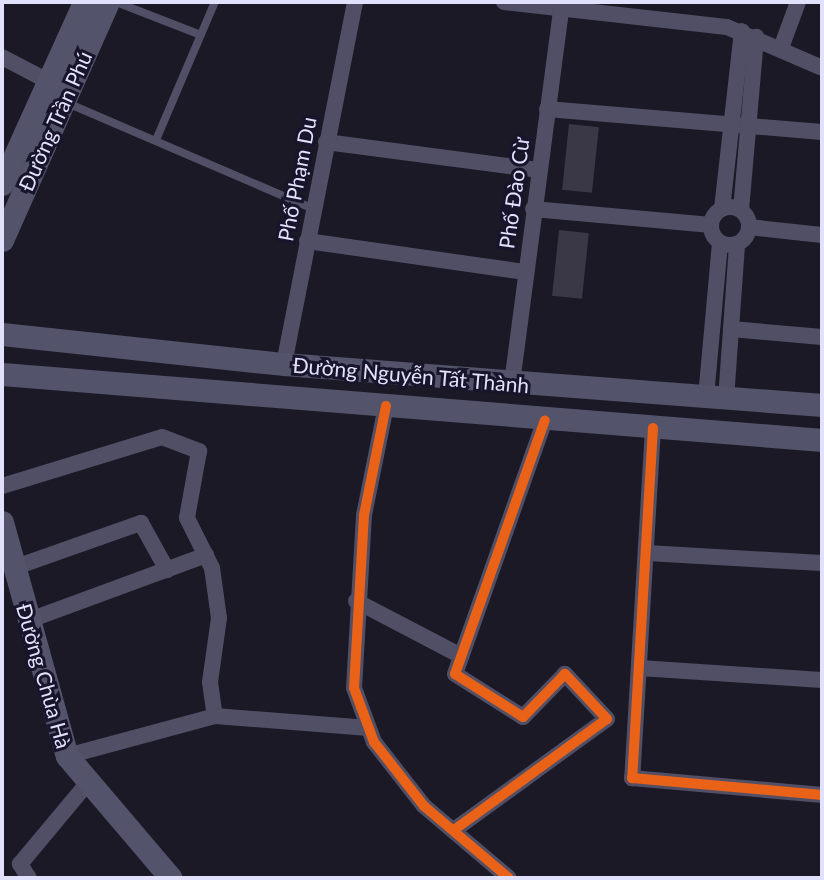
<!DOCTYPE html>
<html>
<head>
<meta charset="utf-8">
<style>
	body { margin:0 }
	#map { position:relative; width:824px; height:880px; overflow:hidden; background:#1b1926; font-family:Lato,sans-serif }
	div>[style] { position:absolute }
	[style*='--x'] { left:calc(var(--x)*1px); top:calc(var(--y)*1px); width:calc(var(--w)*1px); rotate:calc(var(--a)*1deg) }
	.building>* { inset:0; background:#3a3847; transform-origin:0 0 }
	.lane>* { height:8px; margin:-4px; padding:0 4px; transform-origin:4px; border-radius:4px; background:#504f65 }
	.street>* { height:16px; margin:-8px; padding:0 8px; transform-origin:8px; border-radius:8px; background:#504f65 }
	.street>.ring { margin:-8px; padding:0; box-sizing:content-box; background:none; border:16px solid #504f65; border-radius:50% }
	.secondary>* { height:23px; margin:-11.5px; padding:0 11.5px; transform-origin:11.5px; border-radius:11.5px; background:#53546b }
	.cycleway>* { height:10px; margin:-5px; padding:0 5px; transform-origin:5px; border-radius:5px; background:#ea6118 }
	span { translate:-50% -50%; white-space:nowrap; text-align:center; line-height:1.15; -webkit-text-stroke:6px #17142b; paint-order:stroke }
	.street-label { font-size:21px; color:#e2e1fc }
	.frame { position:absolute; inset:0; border:4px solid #e2e1fc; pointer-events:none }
</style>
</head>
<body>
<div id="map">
	<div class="building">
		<i style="left:569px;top:124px;width:30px;height:66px;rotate:6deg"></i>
		<i style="left:559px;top:230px;width:30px;height:66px;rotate:6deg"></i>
	</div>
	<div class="lane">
		<i style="--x:116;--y:2;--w:91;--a:21.2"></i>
		<i style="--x:65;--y:102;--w:270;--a:23.3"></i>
		<i style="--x:156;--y:140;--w:150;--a:-66.9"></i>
	</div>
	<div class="street">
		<i style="--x:504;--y:2;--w:224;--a:6.4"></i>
		<i style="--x:727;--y:27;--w:103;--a:23.3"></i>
		<i style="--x:781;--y:48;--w:49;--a:-69.7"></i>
		<i style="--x:2;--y:57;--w:52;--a:27.6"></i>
		<i style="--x:547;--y:109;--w:276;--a:4.8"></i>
		<i style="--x:326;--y:142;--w:214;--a:7.5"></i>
		<i class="ring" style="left:711px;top:207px;width:22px;height:22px"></i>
		<i style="--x:533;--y:209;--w:179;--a:5.1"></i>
		<i style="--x:722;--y:209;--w:179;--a:-83.6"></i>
		<i style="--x:741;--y:210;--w:174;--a:-85"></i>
		<i style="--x:749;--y:227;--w:73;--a:6.3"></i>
		<i style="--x:307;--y:241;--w:219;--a:8.1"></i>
		<i style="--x:731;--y:329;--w:91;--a:5"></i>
		<i style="--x:284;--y:364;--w:369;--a:-78.9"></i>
		<i style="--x:512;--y:383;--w:376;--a:-82.5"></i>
		<i style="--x:706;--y:397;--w:155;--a:-84.8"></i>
		<i style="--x:726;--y:399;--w:155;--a:-85.9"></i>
		<i style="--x:386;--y:406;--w:111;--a:101.4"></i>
		<i style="--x:364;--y:515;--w:173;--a:93.3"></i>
		<i style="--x:354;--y:688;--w:58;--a:69.7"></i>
		<i style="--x:374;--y:742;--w:81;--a:52"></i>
		<i style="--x:424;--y:806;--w:111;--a:40.3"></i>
		<i style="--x:653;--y:428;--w:351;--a:93.4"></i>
		<i style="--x:632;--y:778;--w:191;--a:5.1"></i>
		<i style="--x:2;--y:486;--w:167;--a:-17"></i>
		<i style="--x:162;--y:437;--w:40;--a:21"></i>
		<i style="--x:199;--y:451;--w:68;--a:100.2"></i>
		<i style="--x:187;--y:518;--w:56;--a:63.4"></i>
		<i style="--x:212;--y:568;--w:50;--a:82"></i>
		<i style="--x:219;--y:618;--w:65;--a:98"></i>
		<i style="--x:210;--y:682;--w:34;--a:82"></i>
		<i style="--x:647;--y:553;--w:175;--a:3.3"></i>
		<i style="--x:13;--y:568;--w:136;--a:-19.4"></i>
		<i style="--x:141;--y:523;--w:54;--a:61"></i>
		<i style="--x:356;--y:601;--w:119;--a:27.6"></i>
		<i style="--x:27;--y:621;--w:191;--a:-20.2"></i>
		<i style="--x:640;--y:668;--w:182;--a:3.8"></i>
		<i style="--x:67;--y:756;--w:153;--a:-15.1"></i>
		<i style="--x:215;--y:716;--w:154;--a:4.5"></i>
		<i style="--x:454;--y:830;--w:189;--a:-36"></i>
		<i style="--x:607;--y:719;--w:62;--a:-133"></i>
		<i style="--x:565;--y:674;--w:60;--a:134.3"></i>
		<i style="--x:523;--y:717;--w:80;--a:-147.7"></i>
		<i style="--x:455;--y:674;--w:269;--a:-70.5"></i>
		<i style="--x:29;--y:878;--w:17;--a:-123"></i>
		<i style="--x:20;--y:864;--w:103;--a:-50.1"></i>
	</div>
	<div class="secondary">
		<i style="--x:2;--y:184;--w:200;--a:-65.7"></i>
		<i style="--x:2;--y:240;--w:261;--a:-66"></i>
		<i style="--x:2;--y:334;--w:284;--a:6.1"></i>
		<i style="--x:284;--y:364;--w:540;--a:4.36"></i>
		<i style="--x:2;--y:374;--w:823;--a:4.6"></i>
		<i style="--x:2;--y:522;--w:243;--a:74.5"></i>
		<i style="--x:67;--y:756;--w:160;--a:49.6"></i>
	</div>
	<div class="cycleway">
		<i style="--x:386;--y:406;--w:111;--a:101.4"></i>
		<i style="--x:364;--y:515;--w:173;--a:93.3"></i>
		<i style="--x:354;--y:688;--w:58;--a:69.7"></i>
		<i style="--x:374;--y:742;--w:81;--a:52"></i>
		<i style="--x:424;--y:806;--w:111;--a:40.3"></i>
		<i style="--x:653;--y:428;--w:351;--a:93.4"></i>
		<i style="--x:632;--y:778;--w:191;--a:5.1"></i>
		<i style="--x:454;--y:830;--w:189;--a:-36"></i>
		<i style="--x:607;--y:719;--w:62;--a:-133"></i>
		<i style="--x:565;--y:674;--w:60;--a:134.3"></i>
		<i style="--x:523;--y:717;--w:80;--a:-147.7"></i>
		<i style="--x:455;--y:674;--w:269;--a:-70.5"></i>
	</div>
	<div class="street-label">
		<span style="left:55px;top:121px;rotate:-66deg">Đường Trần Phú</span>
		<span style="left:297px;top:179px;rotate:-79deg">Phố Phạm Du</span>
		<span style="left:514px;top:193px;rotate:-82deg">Phố Đào Cừ</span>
		<span style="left:411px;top:375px;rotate:5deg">Đường Nguyễn Tất Thành</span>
		<span style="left:44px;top:676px;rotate:74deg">Đường Chùa Hà</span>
	</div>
	<div class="frame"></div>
</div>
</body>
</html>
